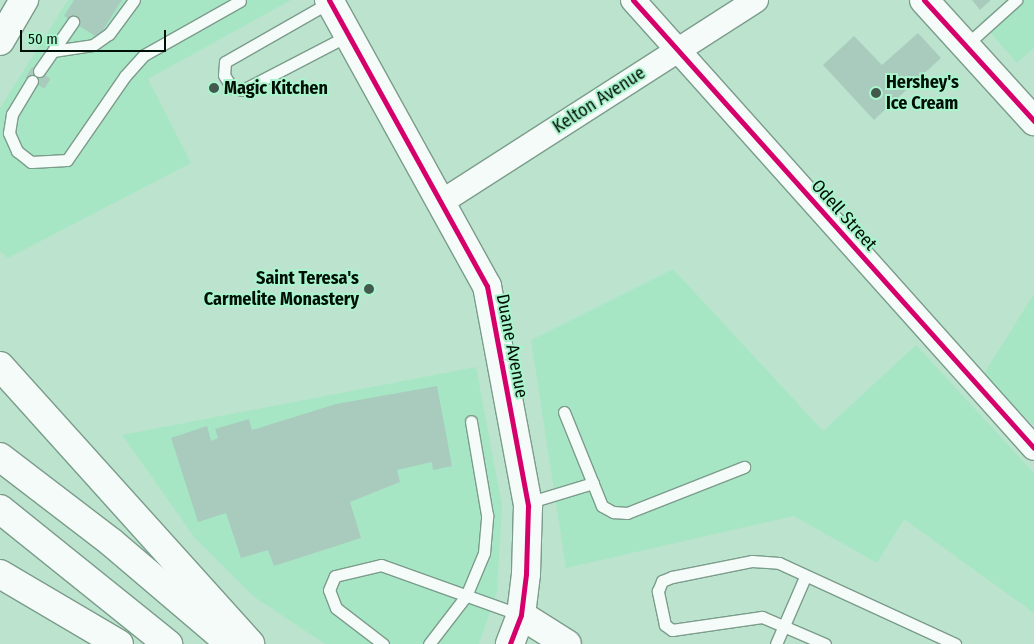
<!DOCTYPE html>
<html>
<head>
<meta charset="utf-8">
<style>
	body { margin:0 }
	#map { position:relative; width:1034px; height:644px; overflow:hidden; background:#bbe3ce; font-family:"Fira Sans Condensed",sans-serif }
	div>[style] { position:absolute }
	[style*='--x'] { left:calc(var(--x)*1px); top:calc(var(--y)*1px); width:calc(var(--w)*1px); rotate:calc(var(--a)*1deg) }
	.built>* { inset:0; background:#a7e6c5 }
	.building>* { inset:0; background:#a8cbbe; transform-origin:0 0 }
	.roads { filter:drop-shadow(1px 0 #7b9c8b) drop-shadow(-1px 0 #7b9c8b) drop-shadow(0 1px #7b9c8b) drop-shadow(0 -1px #7b9c8b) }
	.lane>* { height:11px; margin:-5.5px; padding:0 5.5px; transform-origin:5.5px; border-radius:5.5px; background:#f5fbf8 }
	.street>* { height:24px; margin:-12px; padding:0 12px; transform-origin:12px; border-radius:12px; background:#f5fbf8 }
	.secondary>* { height:28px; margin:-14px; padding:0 14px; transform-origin:14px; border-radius:14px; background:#f5fbf8 }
	.highway>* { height:28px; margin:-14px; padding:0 14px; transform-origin:14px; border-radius:14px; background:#f5fbf8 }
	.cycleway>* { height:5px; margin:-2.5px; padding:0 2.5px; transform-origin:2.5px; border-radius:2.5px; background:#d6006c }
	.dots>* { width:14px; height:14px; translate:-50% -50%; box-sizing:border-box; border:2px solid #aaf4cd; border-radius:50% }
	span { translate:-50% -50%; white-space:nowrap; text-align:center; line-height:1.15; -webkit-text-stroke:4px #aaf4cd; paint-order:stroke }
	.poi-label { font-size:18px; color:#001007; font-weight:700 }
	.left { translate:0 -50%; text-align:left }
	.right { translate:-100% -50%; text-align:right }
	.street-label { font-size:18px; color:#001007 }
	.scale { position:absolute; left:20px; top:30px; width:146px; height:22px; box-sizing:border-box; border:2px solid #001007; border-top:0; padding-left:6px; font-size:15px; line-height:18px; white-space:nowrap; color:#001007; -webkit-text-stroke:4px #aaf4cd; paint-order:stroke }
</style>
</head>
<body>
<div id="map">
	<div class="built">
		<i style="clip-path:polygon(68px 0,291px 0,148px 79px,191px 163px,8px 258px,0 251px,0 108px)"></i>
		<i style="clip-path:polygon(1007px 0,1034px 0,1034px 48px,1017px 63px,981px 22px)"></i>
		<i style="clip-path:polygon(673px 269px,823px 431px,916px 345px,1034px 473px,1034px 613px,904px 519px,877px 563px,794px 516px,566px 568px,531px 340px)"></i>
		<i style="clip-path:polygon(1034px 294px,1034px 426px,983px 375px)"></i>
		<i style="clip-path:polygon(476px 367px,502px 506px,497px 591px,479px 644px,325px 644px,253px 596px,195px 538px,122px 435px)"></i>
	</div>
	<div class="building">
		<i style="clip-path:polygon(74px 0,122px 0,98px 38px,64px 16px)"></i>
		<i style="clip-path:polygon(972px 0,991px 0,980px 10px)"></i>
		<i style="clip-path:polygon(918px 33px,941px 58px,874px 120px,823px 65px,854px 36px,882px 65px)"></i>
		<i style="left:32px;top:67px;width:22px;height:12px;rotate:32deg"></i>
		<i style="clip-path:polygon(437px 386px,452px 466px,433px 470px,432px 462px,397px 470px,400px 482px,350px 502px,361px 538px,274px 566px,268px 550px,241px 558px,226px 513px,198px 522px,171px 438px,207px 426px,211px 441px,218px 438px,215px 429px,249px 419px,252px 430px,336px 404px)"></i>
	</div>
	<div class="roads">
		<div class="lane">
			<i style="--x:330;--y:2;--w:121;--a:150.3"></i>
			<i style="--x:225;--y:62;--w:13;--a:94"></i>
			<i style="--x:224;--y:75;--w:15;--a:58"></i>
			<i style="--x:232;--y:88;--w:11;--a:10"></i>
			<i style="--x:243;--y:90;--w:119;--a:-27.4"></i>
			<i style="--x:965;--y:46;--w:69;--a:-42"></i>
			<i style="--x:53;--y:51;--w:40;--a:-8.5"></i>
			<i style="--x:93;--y:45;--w:19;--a:-35"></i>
			<i style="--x:109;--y:34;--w:42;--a:-53.7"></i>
			<i style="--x:39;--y:71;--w:60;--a:-55.2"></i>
			<i style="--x:32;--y:81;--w:39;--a:121"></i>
			<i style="--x:12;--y:114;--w:19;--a:99"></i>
			<i style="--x:9;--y:133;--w:20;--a:66"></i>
			<i style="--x:17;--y:151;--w:18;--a:38"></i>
			<i style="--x:31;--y:162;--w:36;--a:-3"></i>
			<i style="--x:67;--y:160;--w:102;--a:-55.4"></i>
			<i style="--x:125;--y:76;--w:28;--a:-48"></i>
			<i style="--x:144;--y:55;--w:110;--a:-29.4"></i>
			<i style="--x:564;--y:412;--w:101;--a:68"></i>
			<i style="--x:602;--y:506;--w:13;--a:29"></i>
			<i style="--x:613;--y:512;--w:14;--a:4"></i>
			<i style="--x:627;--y:513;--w:126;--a:-21.5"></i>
			<i style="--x:527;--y:503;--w:69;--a:-16.9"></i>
			<i style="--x:383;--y:644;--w:59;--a:-142.5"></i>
			<i style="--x:336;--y:608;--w:19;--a:-111"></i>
			<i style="--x:329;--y:590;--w:15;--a:-67"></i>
			<i style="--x:335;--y:576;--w:47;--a:-13.4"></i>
			<i style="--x:381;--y:565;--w:149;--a:19.7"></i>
			<i style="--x:429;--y:644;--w:61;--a:-52.4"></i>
			<i style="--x:466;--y:596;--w:47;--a:-67.3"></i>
			<i style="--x:484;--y:553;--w:38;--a:-85"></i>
			<i style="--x:487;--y:515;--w:95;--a:-99.7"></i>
			<i style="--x:776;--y:644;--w:73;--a:-66.6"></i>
			<i style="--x:825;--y:644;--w:69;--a:-156.8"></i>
			<i style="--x:762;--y:617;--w:91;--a:171.8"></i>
			<i style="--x:672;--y:630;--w:9;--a:-144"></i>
			<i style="--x:665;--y:625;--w:35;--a:-102"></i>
			<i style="--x:658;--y:591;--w:11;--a:-68"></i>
			<i style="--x:662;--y:581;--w:11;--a:-22"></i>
			<i style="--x:672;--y:577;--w:82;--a:-11.3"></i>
			<i style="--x:752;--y:561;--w:27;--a:4"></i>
			<i style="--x:779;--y:563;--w:194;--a:24.7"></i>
		</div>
		<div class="street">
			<i style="--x:633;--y:0;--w:601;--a:48.17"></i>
			<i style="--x:443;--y:201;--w:372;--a:-32.7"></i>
		</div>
		<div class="secondary">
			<i style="--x:329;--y:0;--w:327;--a:61.1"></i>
			<i style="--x:487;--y:286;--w:224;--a:79.4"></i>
			<i style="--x:528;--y:506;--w:68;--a:91.7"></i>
			<i style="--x:526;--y:574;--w:41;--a:97"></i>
			<i style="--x:521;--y:615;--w:31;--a:111"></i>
			<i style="--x:924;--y:0;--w:164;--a:47.7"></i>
			<i style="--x:0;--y:41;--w:48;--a:-59.7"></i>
			<i style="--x:521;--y:615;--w:54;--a:32.2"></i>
		</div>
		<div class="highway">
			<i style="--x:0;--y:366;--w:374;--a:48"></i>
			<i style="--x:0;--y:457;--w:140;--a:37.4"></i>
			<i style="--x:111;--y:542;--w:157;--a:40.4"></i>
			<i style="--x:0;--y:509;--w:216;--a:38.8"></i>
			<i style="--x:0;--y:574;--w:138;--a:30.5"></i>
		</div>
	</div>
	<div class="cycleway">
		<i style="--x:329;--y:0;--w:327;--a:61.1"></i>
		<i style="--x:487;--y:286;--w:224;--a:79.4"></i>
		<i style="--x:528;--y:506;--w:68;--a:91.7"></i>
		<i style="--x:526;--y:574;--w:41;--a:97"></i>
		<i style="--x:521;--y:615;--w:31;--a:111"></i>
		<i style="--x:633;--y:0;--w:601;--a:48.17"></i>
		<i style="--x:924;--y:0;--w:164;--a:47.7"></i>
	</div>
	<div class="dots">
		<i style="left:214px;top:88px;background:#415a4d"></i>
		<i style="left:876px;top:93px;background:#415a4d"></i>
		<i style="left:369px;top:289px;background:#415a4d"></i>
	</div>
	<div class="poi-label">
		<span class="left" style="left:886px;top:93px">Hershey's<br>Ice Cream</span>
		<span class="left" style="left:224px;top:88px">Magic Kitchen</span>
		<span class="right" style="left:359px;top:289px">Saint Teresa's<br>Carmelite Monastery</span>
	</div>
	<div class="street-label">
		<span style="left:599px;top:100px;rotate:-33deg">Kelton Avenue</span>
		<span style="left:844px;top:215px;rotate:48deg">Odell Street</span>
		<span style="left:512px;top:346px;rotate:79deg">Duane Avenue</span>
	</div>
	<div class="scale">50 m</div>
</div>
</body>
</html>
